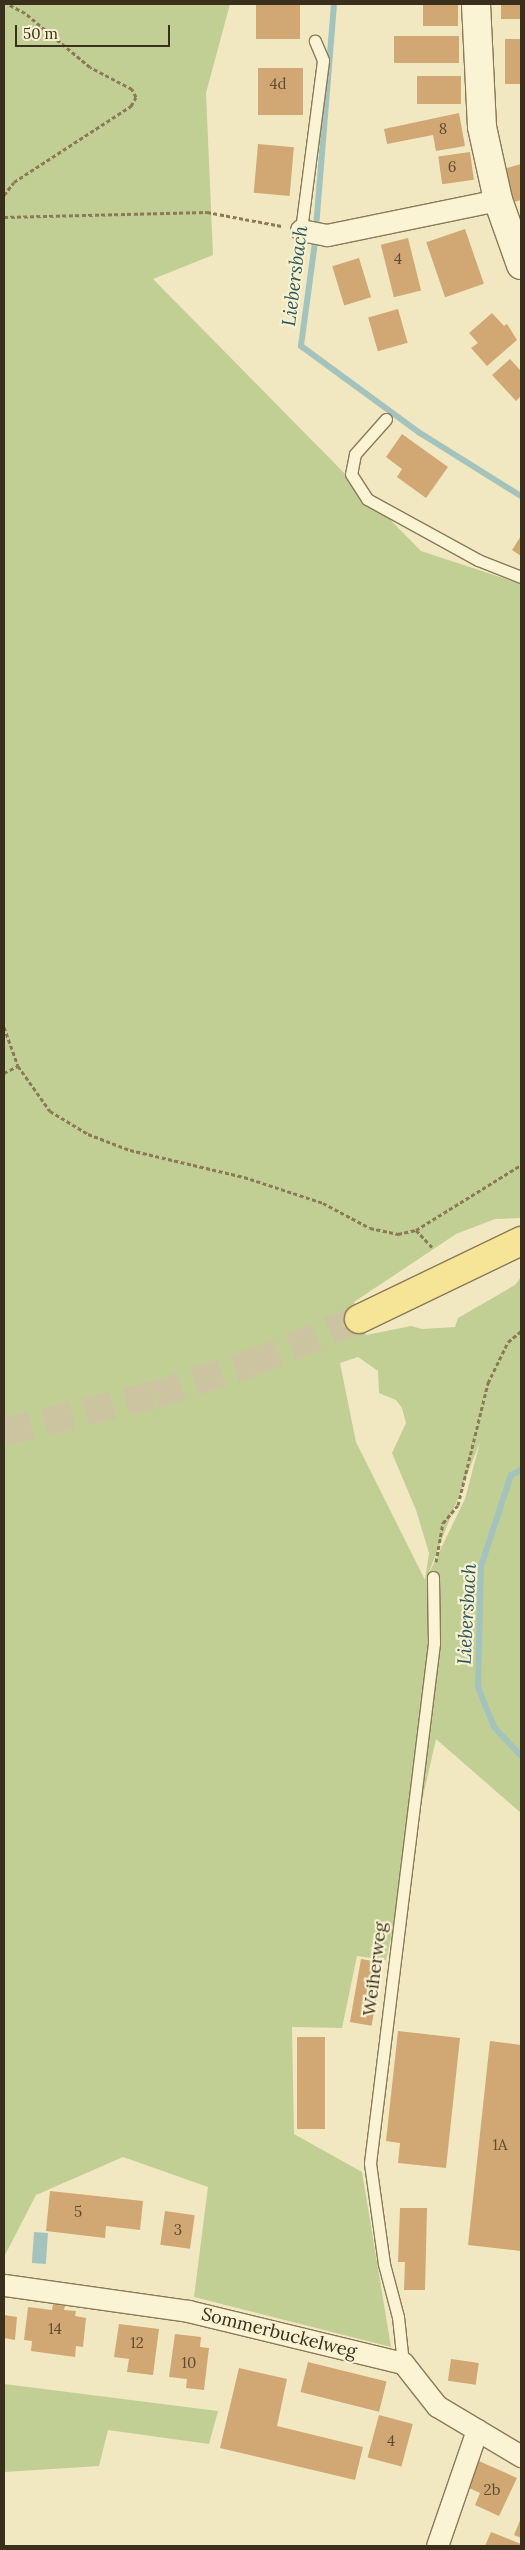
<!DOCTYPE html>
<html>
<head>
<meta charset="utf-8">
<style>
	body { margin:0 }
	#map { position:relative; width:525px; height:2550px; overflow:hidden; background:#f1e8c1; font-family:Lora,serif }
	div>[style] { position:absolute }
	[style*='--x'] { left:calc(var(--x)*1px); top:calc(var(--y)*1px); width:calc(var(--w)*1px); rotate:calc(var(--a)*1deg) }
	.green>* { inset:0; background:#c1cf94 }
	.water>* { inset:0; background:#a4c3bd; transform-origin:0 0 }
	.stream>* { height:6px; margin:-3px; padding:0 3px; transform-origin:3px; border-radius:3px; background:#a4c3bd }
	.building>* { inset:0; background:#d1a774; transform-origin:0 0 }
	.primary-tunnel>* { height:28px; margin-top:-14px; transform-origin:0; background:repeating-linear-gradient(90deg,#ccc3a0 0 28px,transparent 0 42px) }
	.path>* { height:3px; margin-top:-1.5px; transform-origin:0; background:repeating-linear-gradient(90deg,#8b7957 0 4px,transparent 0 6.5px) }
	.roads { filter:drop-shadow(1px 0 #8b7957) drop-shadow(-1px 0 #8b7957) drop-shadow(0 1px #8b7957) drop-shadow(0 -1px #8b7957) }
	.lane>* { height:11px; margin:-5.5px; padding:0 5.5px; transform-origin:5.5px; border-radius:5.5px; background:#fbf4d4 }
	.street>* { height:21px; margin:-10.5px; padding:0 10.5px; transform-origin:10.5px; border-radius:10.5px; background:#fbf4d4 }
	.secondary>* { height:28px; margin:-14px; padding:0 14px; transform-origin:14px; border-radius:14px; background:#fbf4d4 }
	.primary>* { height:28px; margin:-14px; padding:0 14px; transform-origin:14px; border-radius:14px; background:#f6e596 }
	span { translate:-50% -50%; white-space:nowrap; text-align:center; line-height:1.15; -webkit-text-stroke:4.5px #f7f1d1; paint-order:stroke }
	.number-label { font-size:15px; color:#604c32 }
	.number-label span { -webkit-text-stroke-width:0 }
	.street-label { font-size:18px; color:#3a2e1c }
	.water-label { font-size:19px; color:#2b575a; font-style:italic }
	.frame { position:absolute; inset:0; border:5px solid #3a2e1c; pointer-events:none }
	.scale { position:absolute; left:15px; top:25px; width:155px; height:22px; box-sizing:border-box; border:2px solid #3a2e1c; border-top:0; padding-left:6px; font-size:15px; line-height:18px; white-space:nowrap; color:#3a2e1c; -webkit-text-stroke:4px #f7f1d1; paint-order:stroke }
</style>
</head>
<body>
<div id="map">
	<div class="green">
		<i style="clip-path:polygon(evenodd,4px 4px,230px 4px,206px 93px,213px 255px,153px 279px,421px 551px,521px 584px,521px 1218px,495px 1219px,456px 1234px,354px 1302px,366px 1335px,411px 1326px,422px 1329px,455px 1327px,458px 1318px,515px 1285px,521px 1277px,521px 1813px,436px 1739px,386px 1960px,357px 1956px,342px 2028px,292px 2027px,294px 2134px,362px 2172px,391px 2347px,194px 2297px,208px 2187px,123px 2157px,36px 2195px,4px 2257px,4px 4px,358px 1357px,378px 1371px,379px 1393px,396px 1400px,402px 1408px,406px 1423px,392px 1453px,416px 1510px,429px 1553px,425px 1580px,356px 1442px,340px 1363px,358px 1357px,4px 4px,480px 1442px,465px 1499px,429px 1573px,429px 1572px,480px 1442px)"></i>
		<i style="clip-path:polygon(4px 2384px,218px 2411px,209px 2444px,108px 2430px,99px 2466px,4px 2472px)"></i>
	</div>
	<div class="water">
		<i style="left:34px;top:2232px;width:14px;height:31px;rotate:4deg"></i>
	</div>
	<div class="stream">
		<i style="--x:334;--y:4;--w:239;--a:94.6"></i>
		<i style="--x:315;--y:242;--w:105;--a:97.7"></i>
		<i style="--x:301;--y:346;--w:147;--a:36.2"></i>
		<i style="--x:420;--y:433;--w:119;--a:32"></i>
		<i style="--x:521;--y:1470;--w:11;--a:153"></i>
		<i style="--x:511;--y:1475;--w:96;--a:108.2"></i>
		<i style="--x:481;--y:1566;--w:121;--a:91.4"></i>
		<i style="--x:478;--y:1687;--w:43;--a:68.2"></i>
		<i style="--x:494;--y:1727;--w:40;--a:47"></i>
	</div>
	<div class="building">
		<i style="left:256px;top:4px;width:44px;height:35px"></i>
		<i style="left:423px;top:4px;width:35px;height:22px"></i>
		<i style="left:501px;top:4px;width:20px;height:15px"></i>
		<i style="left:394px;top:36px;width:65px;height:27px"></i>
		<i style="left:505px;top:39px;width:16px;height:45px"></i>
		<i style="left:258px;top:68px;width:45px;height:47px"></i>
		<i style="left:461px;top:76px;width:28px;height:44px;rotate:90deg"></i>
		<i style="clip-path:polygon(459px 113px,465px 146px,436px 151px,433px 135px,387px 144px,384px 129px)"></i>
		<i style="left:258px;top:144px;width:36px;height:49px;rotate:5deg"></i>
		<i style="left:470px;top:152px;width:28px;height:32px;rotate:82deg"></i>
		<i style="clip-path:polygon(521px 164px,521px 200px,514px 202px,504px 169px)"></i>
		<i style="left:465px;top:229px;width:58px;height:41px;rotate:71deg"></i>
		<i style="left:408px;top:238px;width:54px;height:28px;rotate:76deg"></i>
		<i style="left:359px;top:258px;width:41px;height:28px;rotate:73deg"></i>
		<i style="left:398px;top:309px;width:35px;height:31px;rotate:74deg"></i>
		<i style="clip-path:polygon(492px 313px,504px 326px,507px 324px,517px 340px,487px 366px,471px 348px,478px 343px,469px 333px)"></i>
		<i style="clip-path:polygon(510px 359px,521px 371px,521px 396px,516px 401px,492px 375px)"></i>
		<i style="clip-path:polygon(402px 434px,448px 467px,426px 498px,397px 477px,402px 469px,386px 457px)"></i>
		<i style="clip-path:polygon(521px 536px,521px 556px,512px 550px)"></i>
		<i style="left:361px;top:1959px;width:22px;height:64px;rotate:10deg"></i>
		<i style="clip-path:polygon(398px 2031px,460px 2038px,446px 2168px,398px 2163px,400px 2143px,386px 2141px)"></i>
		<i style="left:297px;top:2037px;width:28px;height:92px"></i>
		<i style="clip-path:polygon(490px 2041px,521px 2045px,521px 2251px,468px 2245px)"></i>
		<i style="clip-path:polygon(50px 2191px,143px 2201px,140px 2230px,106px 2226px,105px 2238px,46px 2231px)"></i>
		<i style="clip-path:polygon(400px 2208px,427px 2208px,425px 2290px,404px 2290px,405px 2262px,398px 2262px)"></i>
		<i style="left:165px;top:2211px;width:30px;height:34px;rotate:8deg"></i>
		<i style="clip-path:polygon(53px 2304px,65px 2306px,64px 2310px,76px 2311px,75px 2316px,86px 2318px,83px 2347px,76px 2346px,75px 2357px,31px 2351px,32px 2341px,24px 2340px,28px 2307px,52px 2310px)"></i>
		<i style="clip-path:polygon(4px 2315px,17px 2317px,15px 2340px,4px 2338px)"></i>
		<i style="clip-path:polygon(119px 2324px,159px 2329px,153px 2375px,127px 2372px,129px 2359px,114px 2357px)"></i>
		<i style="clip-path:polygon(175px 2334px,201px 2337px,200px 2347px,209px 2348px,204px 2390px,186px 2388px,187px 2379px,169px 2377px)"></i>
		<i style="left:451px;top:2359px;width:28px;height:22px;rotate:8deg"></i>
		<i style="left:308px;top:2362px;width:81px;height:31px;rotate:14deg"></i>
		<i style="clip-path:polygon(239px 2368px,287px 2379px,277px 2426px,363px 2447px,355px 2480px,220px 2448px)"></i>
		<i style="left:379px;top:2415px;width:35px;height:44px;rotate:15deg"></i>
		<i style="clip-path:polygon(479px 2461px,517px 2478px,499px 2516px,475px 2505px,480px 2493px,467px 2487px)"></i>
		<i style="clip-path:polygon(521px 2518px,521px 2538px,514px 2535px)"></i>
		<i style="clip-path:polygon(491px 2532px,521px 2544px,521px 2546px,485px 2546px)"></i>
	</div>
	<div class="primary-tunnel">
		<i style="--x:4;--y:1432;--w:155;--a:-13.8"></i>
		<i style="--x:155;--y:1395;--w:102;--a:-18.3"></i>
		<i style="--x:252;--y:1363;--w:116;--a:-22.4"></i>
	</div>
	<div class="path">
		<i style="--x:4;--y:195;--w:16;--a:-52"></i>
		<i style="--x:14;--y:182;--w:140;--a:-33"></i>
		<i style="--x:131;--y:106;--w:10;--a:-61"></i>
		<i style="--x:136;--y:97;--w:9;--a:-117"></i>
		<i style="--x:132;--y:89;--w:47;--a:-152.4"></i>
		<i style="--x:90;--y:67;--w:85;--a:-140.3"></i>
		<i style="--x:25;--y:13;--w:19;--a:-152"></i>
		<i style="--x:4;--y:217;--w:203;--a:-1.4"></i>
		<i style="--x:207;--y:212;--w:76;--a:10.6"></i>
		<i style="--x:4;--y:1027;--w:41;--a:70.3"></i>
		<i style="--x:18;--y:1066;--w:55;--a:54.6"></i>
		<i style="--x:50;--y:1111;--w:44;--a:31.2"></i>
		<i style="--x:88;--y:1134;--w:45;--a:20.9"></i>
		<i style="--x:130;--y:1150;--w:117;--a:13.3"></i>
		<i style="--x:244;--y:1177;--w:83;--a:18.2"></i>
		<i style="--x:323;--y:1203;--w:53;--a:28"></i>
		<i style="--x:370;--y:1228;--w:29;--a:12"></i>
		<i style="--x:398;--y:1234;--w:18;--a:-13"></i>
		<i style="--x:416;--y:1230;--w:123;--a:-31.8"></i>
		<i style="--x:4;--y:1073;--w:16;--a:-27"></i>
		<i style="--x:416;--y:1230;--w:26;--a:47"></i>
		<i style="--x:436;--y:1562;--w:40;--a:-80"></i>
		<i style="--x:443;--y:1523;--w:23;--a:-50"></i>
		<i style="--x:458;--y:1505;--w:126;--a:-76.2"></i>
		<i style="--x:488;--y:1383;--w:46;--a:-64"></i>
		<i style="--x:508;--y:1342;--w:17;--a:-40"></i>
	</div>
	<div class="roads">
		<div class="lane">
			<i style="--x:301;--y:230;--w:171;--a:-82.6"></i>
			<i style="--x:323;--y:60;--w:21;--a:-113"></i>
			<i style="--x:386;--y:419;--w:47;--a:131.5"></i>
			<i style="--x:355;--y:454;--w:20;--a:101"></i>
			<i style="--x:351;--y:474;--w:30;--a:57"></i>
			<i style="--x:367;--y:499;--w:127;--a:28.8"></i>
			<i style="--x:478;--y:560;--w:46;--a:21.6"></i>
			<i style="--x:403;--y:2363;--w:46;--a:-96.2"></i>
			<i style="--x:398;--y:2317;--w:55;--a:-104.8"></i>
			<i style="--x:384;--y:2264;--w:102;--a:-97.9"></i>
			<i style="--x:370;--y:2163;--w:524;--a:-82.98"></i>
			<i style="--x:434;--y:1643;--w:66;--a:-90.9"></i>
		</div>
		<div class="street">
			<i style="--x:301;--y:230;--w:26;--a:11"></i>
			<i style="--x:327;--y:235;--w:175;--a:-11.6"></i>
			<i style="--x:4;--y:2285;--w:186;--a:8"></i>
			<i style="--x:188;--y:2311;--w:221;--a:13.6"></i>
			<i style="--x:403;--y:2363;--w:55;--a:51.7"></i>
			<i style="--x:437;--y:2406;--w:98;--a:30.8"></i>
			<i style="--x:437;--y:2546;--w:123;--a:-71"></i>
		</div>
		<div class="secondary">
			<i style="--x:476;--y:4;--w:123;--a:87.2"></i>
			<i style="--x:482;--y:127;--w:75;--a:77.6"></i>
			<i style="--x:498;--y:200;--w:69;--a:70.5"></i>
		</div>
		<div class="primary">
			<i style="--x:359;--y:1319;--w:180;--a:-25.7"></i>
		</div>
	</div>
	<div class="number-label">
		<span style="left:278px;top:84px">4d</span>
		<span style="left:443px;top:129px">8</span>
		<span style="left:452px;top:167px">6</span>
		<span style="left:398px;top:259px">4</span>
		<span style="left:500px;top:2145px">1A</span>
		<span style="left:78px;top:2212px">5</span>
		<span style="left:178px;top:2230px">3</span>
		<span style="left:55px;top:2329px">14</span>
		<span style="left:137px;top:2343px">12</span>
		<span style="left:189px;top:2363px">10</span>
		<span style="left:391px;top:2441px">4</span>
		<span style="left:492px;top:2490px">2b</span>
	</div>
	<div class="street-label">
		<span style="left:375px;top:1969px;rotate:-83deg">Weiherweg</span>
		<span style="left:279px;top:2333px;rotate:14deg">Sommerbuckelweg</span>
	</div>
	<div class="water-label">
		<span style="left:295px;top:276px;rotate:-83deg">Liebersbach</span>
		<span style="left:467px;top:1614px;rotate:-87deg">Liebersbach</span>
	</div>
	<div class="frame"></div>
	<div class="scale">50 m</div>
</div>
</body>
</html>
